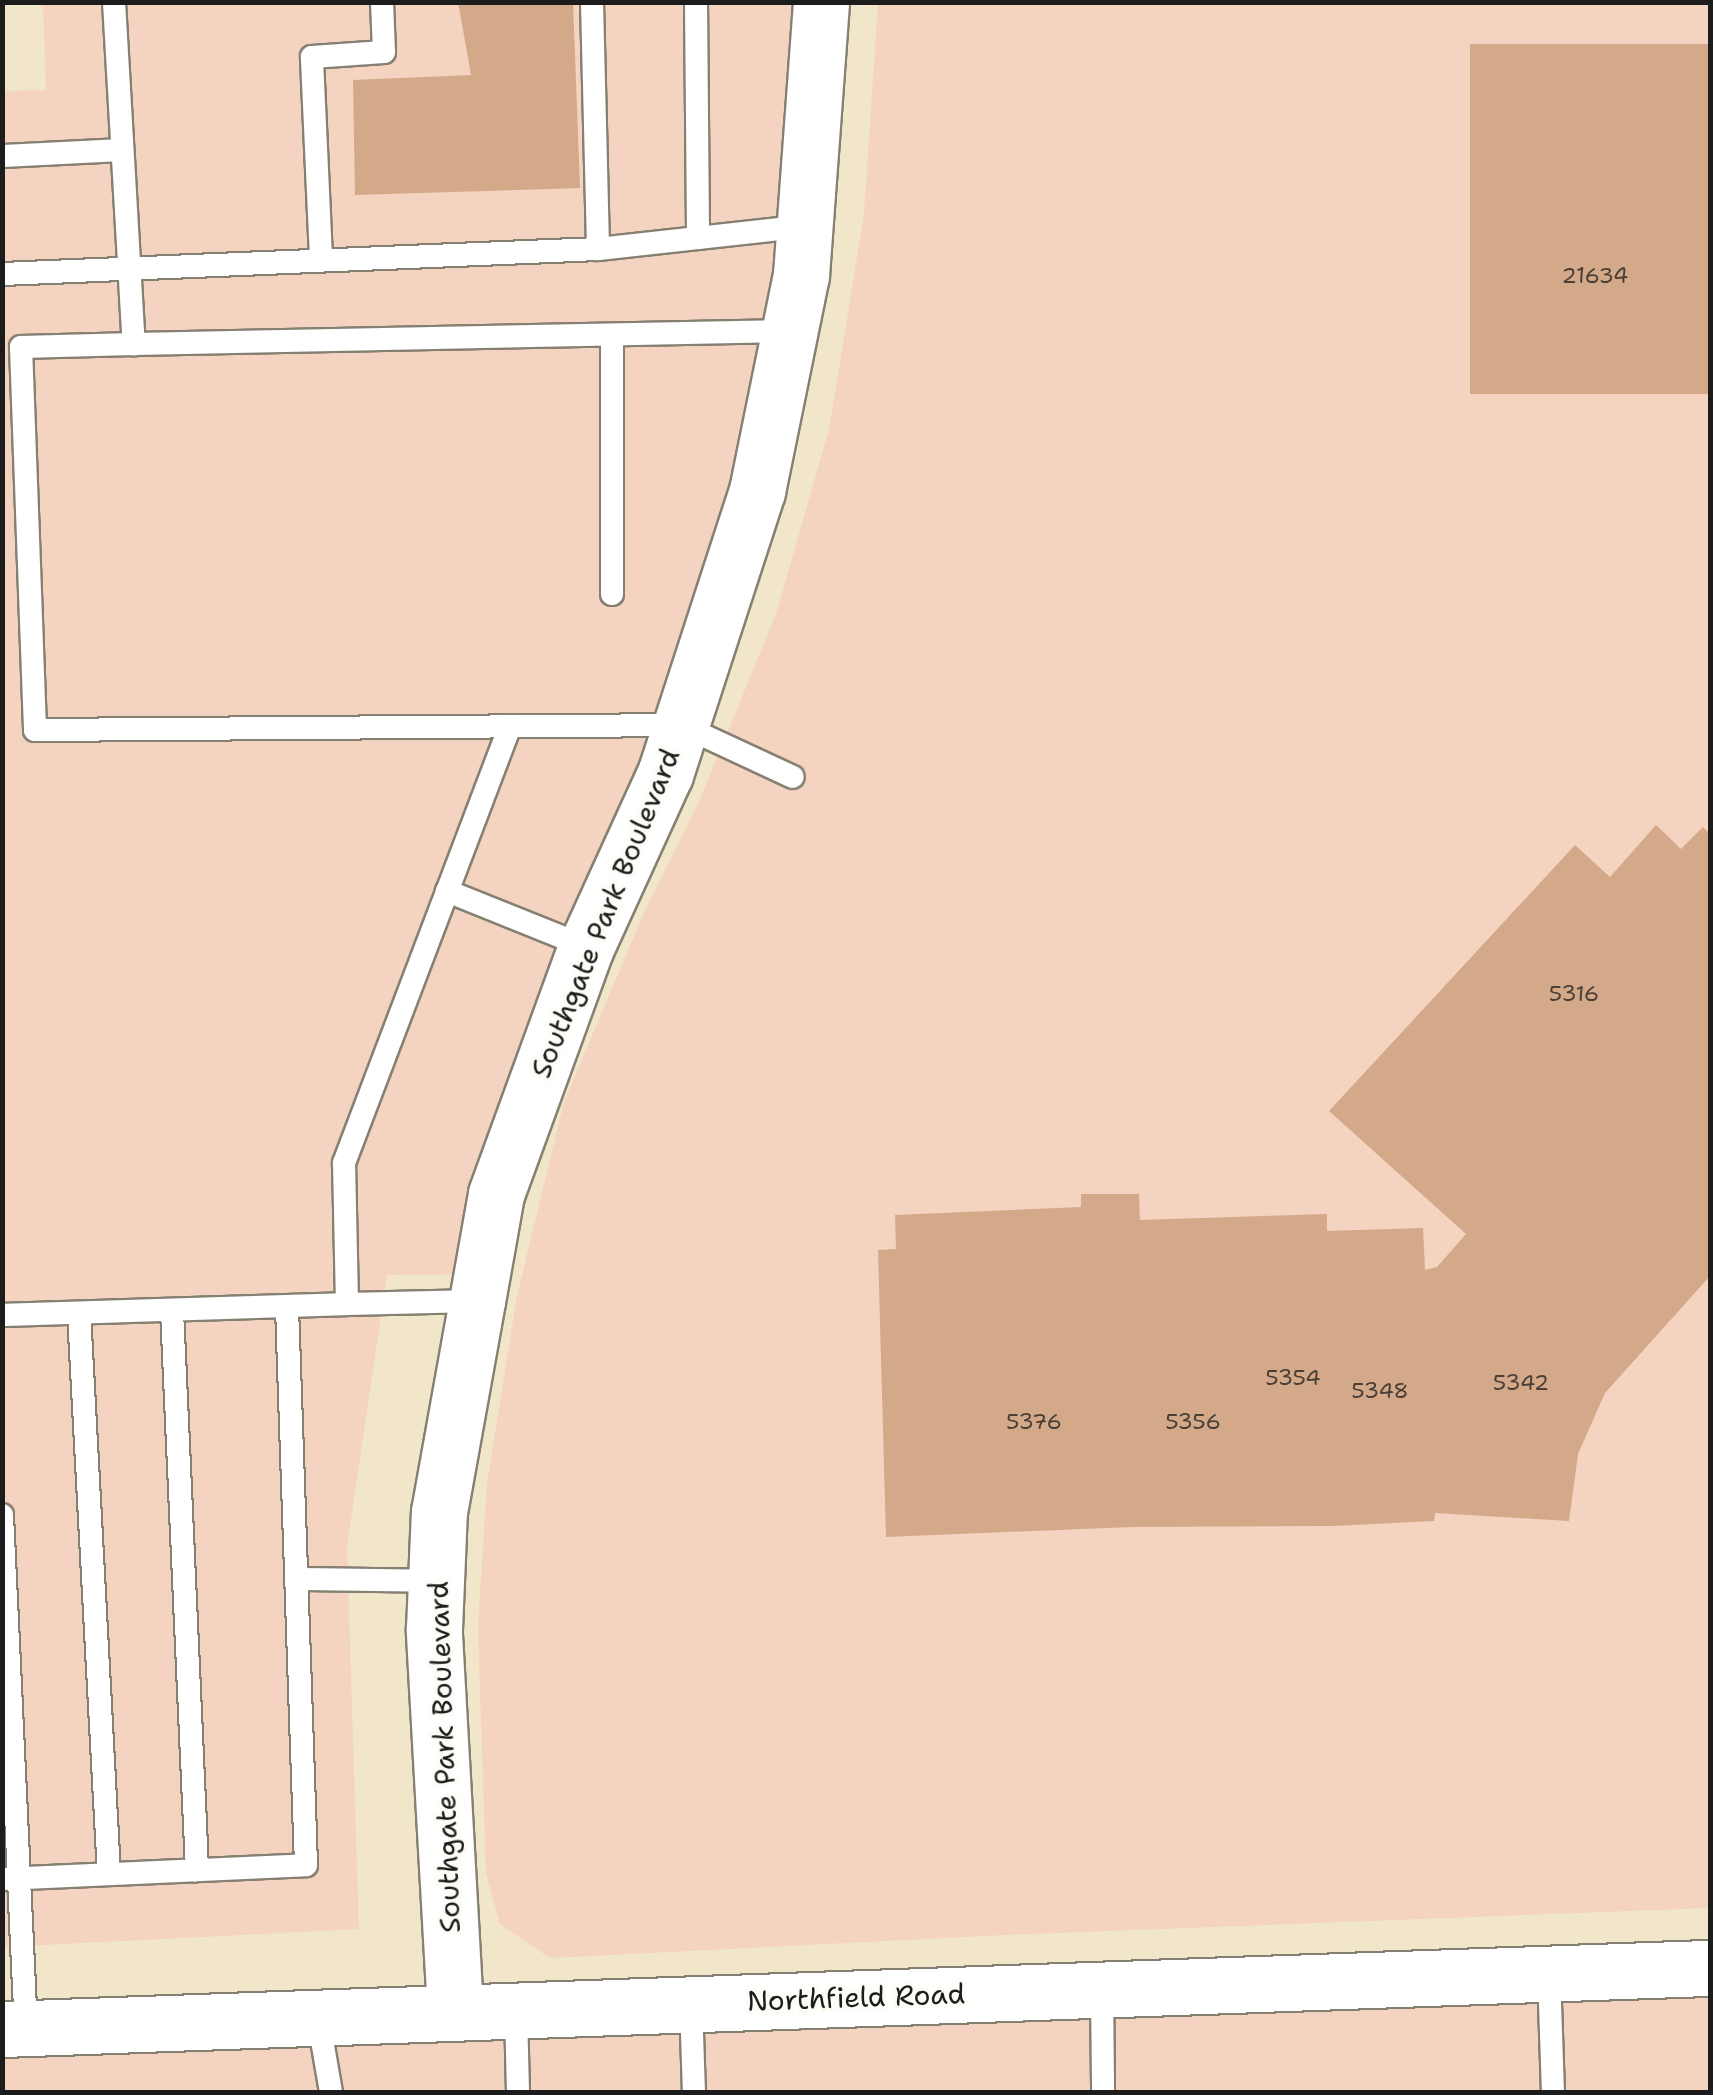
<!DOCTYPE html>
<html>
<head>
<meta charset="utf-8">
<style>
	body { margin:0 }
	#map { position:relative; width:1713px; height:2095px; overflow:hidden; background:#f1e5ca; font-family:"Shantell Sans",sans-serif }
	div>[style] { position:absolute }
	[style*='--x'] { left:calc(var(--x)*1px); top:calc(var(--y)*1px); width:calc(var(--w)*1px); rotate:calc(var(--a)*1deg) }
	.built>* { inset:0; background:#f4d3c0 }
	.building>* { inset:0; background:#d3a989; transform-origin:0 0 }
	.roads { filter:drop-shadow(2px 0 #868073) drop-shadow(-2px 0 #868073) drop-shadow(0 2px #868073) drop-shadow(0 -2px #868073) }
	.service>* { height:22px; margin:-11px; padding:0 11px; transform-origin:11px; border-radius:11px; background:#fff }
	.tertiary>* { height:55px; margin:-27.5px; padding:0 27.5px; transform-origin:27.5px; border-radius:27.5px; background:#fff }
	.primary>* { height:55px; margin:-27.5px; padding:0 27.5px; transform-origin:27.5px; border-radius:27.5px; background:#fff }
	span { translate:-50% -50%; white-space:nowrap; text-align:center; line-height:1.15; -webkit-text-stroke:8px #fdfcf7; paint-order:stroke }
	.number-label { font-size:22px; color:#4a3f37 }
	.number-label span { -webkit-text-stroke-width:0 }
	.street-label { font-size:28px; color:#1c1c1c }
	.frame { position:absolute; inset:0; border:5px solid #1c1c1c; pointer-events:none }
</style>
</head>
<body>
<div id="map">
	<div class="built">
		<i style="clip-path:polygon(43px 3px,821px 3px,801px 275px,482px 1274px,387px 1275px,347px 1547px,359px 1929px,3px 1947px,3px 91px,46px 90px)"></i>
		<i style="clip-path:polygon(878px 3px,1710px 3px,1710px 1908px,1005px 1935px,550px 1958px,500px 1924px,486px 1873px,478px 1626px,487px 1483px,517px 1296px,564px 1102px,643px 915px,700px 799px,776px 614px,829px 430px,864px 214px)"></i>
		<i style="clip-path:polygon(1710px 1968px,1710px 2092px,3px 2092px,2px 2030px)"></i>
	</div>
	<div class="building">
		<i style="clip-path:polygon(458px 2px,573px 2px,580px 188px,355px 195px,353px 80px,471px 75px)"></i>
		<i style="left:1710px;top:44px;width:350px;height:240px;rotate:90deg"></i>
		<i style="clip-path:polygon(1656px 825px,1681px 849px,1703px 827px,1710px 834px,1710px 1276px,1605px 1393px,1578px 1454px,1569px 1521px,1435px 1513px,1434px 1521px,1334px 1526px,1131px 1527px,886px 1537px,878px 1250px,896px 1249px,895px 1215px,1081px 1207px,1081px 1194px,1139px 1194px,1140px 1220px,1327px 1214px,1327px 1231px,1423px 1228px,1425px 1270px,1437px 1267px,1466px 1234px,1329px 1111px,1575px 845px,1610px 877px)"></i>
	</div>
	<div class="roads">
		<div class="service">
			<i style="--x:114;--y:2;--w:343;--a:86.7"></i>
			<i style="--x:134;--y:344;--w:113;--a:178.5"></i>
			<i style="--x:21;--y:347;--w:383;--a:87.9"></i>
			<i style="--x:35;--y:730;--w:646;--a:-0.44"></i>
			<i style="--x:681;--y:725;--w:123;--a:24.9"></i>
			<i style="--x:592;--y:2;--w:247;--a:88.6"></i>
			<i style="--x:696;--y:2;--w:236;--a:89.5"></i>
			<i style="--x:2;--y:156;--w:119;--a:-2.9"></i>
			<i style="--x:321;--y:258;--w:201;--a:-92.6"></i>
			<i style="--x:312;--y:57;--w:72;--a:-4"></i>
			<i style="--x:384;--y:52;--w:50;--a:-92.3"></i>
			<i style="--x:2;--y:274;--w:597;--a:-2.4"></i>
			<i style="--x:598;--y:249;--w:208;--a:-6.3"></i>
			<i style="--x:134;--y:344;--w:655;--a:-1.14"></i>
			<i style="--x:612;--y:594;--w:259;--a:-90"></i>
			<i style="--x:447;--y:891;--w:150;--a:21.9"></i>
			<i style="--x:476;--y:1301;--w:129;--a:178.7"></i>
			<i style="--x:347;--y:1304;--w:141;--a:-91.2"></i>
			<i style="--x:344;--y:1163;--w:467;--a:-69.2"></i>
			<i style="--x:172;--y:1310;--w:561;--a:87.44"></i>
			<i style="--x:79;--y:1313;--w:562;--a:86.94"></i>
			<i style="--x:2;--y:1315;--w:345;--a:-1.8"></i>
			<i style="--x:2;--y:1515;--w:515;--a:87.33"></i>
			<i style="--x:296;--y:1579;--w:140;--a:0.8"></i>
			<i style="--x:2;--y:1879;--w:304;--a:-2.6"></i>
			<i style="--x:306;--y:1865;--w:559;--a:-91.95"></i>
			<i style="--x:1549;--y:1973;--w:119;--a:88.1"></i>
			<i style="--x:1102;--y:1989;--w:103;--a:89.4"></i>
			<i style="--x:691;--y:2003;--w:89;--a:88.1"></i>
			<i style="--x:516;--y:2011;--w:81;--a:88.6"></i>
			<i style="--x:318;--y:2017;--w:76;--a:80.2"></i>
		</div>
		<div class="tertiary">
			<i style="--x:455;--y:2010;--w:382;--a:-93.2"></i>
			<i style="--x:434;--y:1629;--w:117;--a:-87.6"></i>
			<i style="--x:439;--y:1512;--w:214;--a:-79.8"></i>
			<i style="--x:477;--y:1301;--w:109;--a:-79.9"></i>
			<i style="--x:496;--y:1194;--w:263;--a:-70"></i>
			<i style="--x:586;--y:947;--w:190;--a:-65.5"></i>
			<i style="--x:665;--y:774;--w:298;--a:-72"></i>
			<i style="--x:757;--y:491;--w:220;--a:-78.5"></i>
			<i style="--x:801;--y:275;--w:274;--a:-85.8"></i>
		</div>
		<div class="primary">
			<i style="--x:2;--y:2029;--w:1709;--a:-2.05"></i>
		</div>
	</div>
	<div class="number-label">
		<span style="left:1595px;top:276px">21634</span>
		<span style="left:1574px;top:994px">5316</span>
		<span style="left:1293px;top:1378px">5354</span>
		<span style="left:1521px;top:1383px">5342</span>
		<span style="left:1380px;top:1391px">5348</span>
		<span style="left:1034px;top:1422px">5376</span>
		<span style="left:1193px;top:1422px">5356</span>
	</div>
	<div class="street-label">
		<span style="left:605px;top:913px;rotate:-68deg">Southgate Park Boulevard</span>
		<span style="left:444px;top:1757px;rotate:-92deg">Southgate Park Boulevard</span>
		<span style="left:856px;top:1997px;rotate:-2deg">Northfield Road</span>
	</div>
	<div class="frame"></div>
</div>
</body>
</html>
